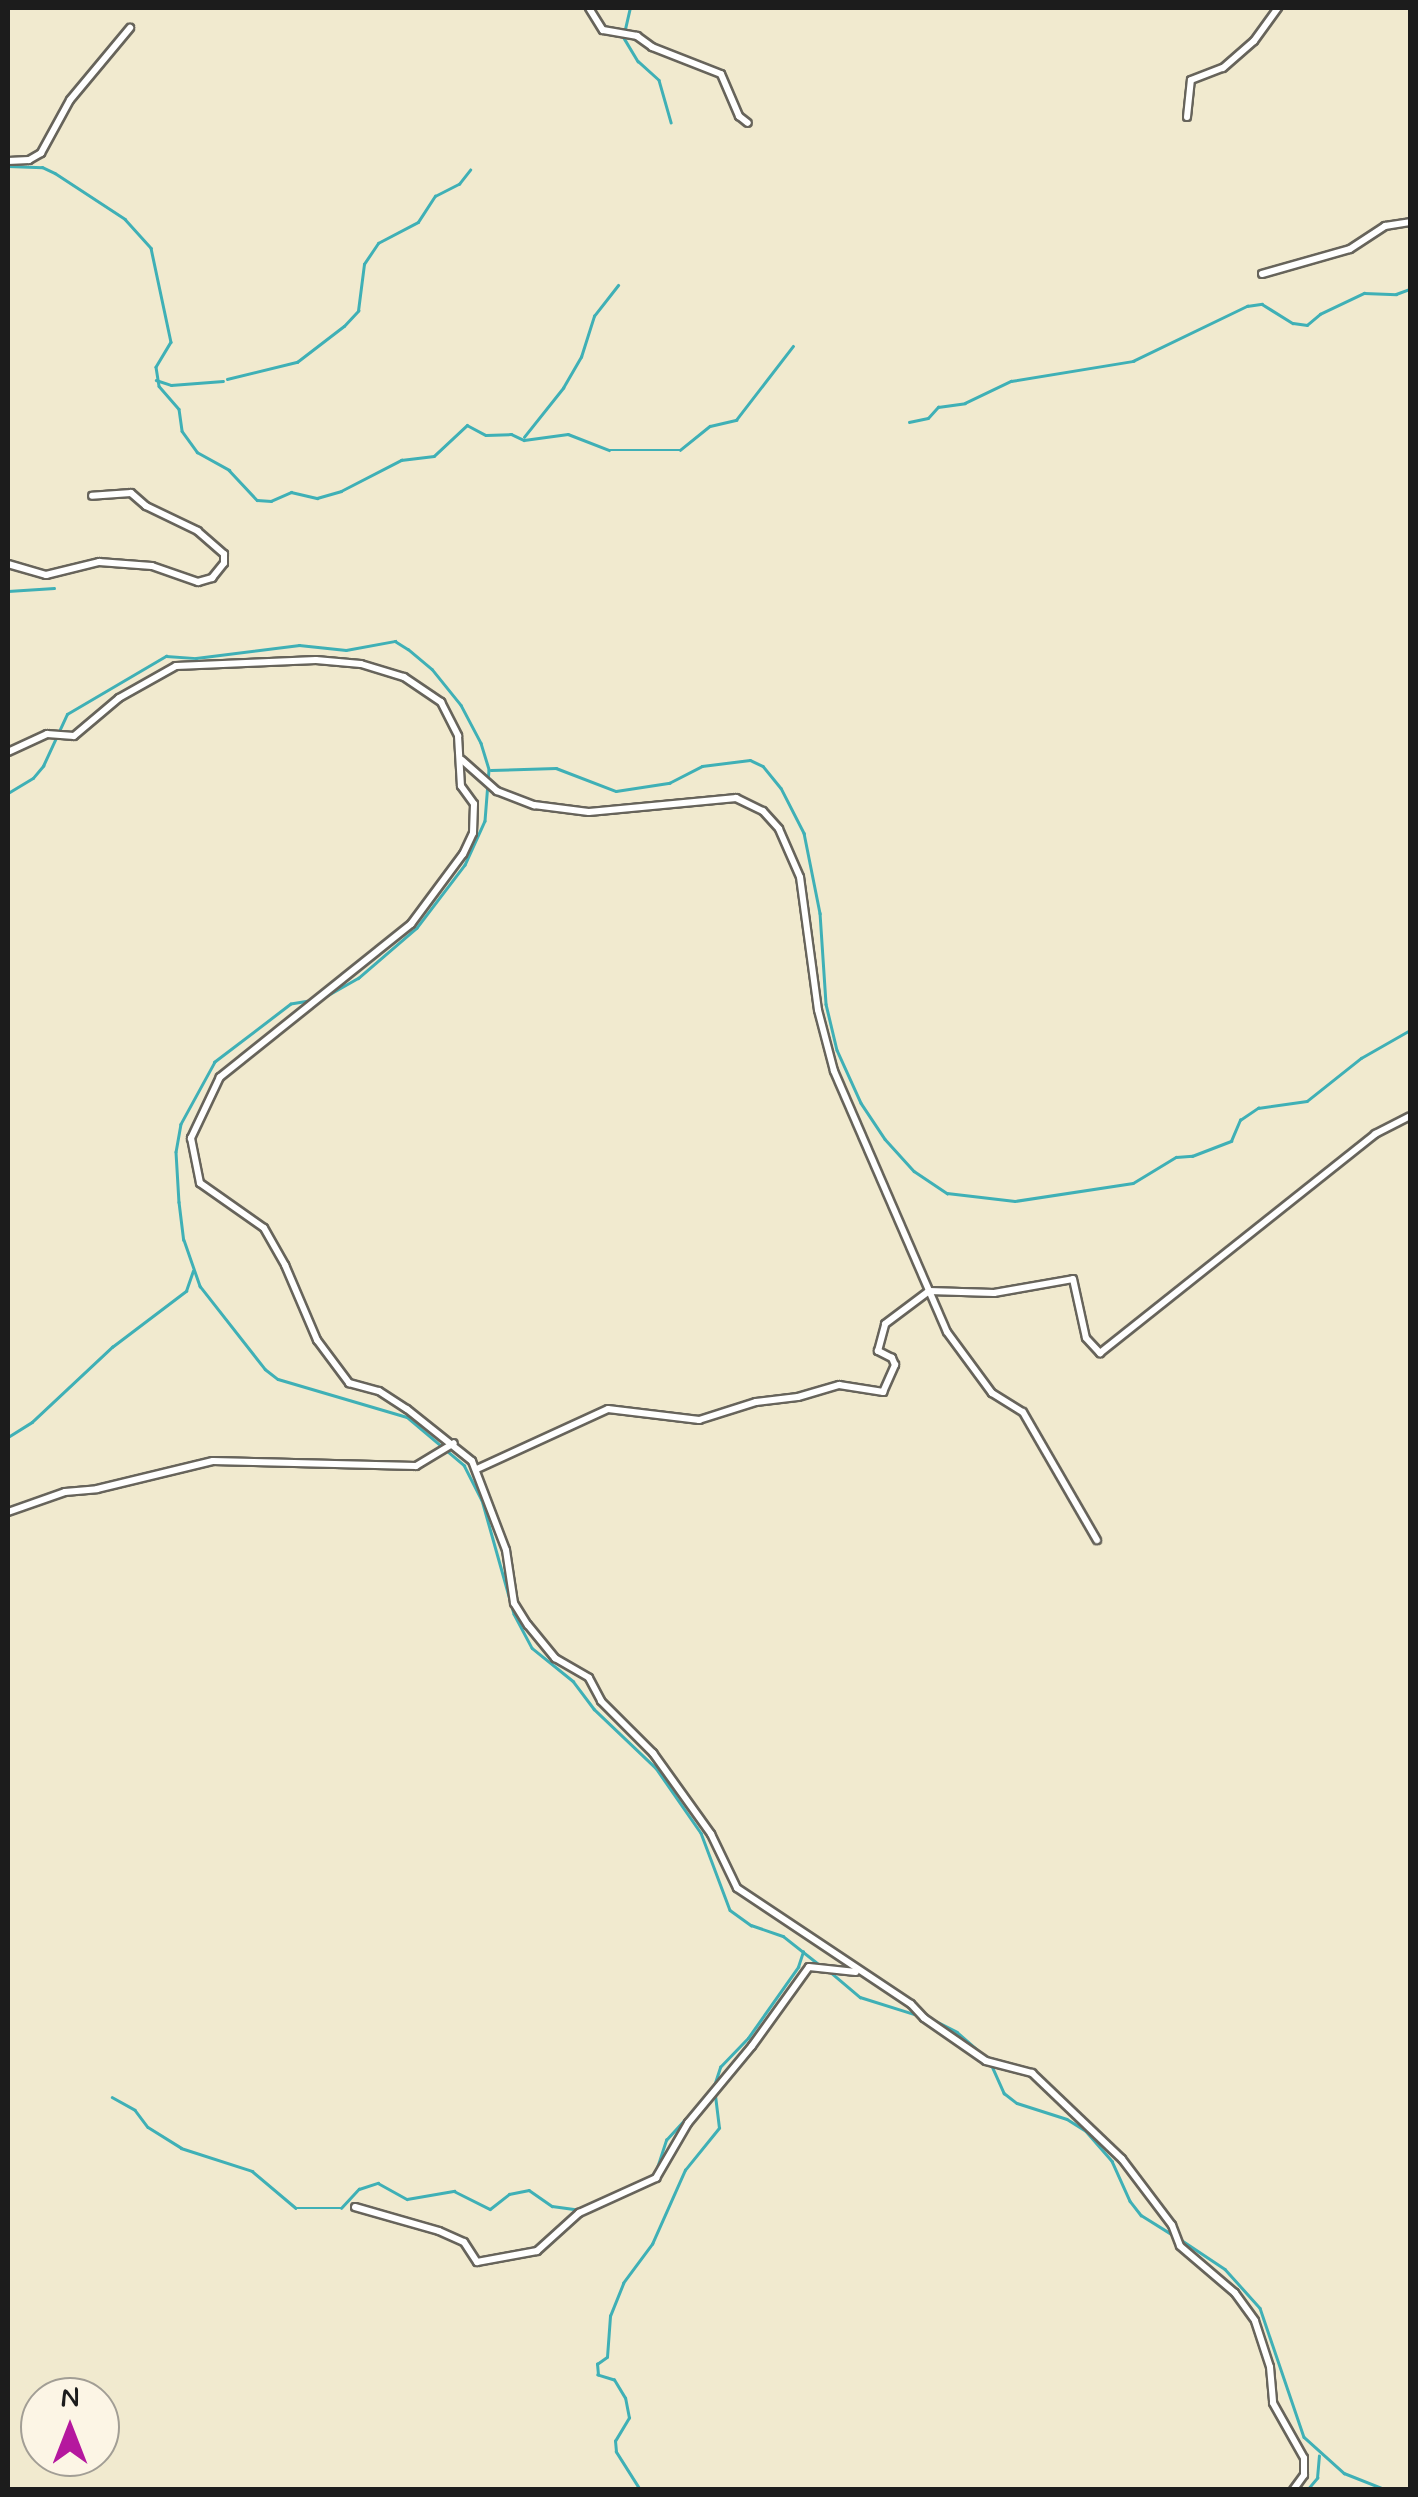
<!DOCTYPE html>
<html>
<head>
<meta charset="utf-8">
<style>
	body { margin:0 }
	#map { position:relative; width:1418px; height:2497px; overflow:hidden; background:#f1eacf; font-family:Mynerve,sans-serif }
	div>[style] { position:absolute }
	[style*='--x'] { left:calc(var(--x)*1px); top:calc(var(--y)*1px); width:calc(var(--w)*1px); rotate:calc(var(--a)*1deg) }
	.stream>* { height:2.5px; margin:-1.25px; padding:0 1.25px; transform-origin:1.25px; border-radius:1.25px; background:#3fb0b6 }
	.roads { filter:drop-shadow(2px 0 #67645b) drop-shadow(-2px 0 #67645b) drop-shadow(0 2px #67645b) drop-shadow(0 -2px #67645b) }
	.street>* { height:6px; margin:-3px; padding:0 3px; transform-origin:3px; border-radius:3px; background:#fff }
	span { translate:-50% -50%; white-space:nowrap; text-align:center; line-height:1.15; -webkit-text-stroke:9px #fcf5e5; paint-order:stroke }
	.frame { position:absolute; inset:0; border:10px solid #1c1c1c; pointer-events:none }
	.north { position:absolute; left:20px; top:2377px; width:100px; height:100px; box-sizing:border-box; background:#fcf5e5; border:2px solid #a29e95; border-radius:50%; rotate:0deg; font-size:28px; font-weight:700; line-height:40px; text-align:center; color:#1c1c1c }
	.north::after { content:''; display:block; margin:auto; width:35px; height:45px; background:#b5179e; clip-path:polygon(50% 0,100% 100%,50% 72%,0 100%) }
</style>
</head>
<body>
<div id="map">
	<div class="stream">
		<i style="--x:625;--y:29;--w:22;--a:-77"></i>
		<i style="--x:624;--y:38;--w:27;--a:59"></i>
		<i style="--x:638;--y:61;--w:28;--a:42"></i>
		<i style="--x:659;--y:80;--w:44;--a:74.1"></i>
		<i style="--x:8;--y:166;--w:34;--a:2"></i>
		<i style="--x:42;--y:167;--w:14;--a:25"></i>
		<i style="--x:55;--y:173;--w:84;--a:33.3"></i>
		<i style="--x:125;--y:219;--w:39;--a:48"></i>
		<i style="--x:151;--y:248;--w:96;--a:78"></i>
		<i style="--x:171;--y:342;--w:29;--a:121"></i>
		<i style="--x:156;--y:367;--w:19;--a:81"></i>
		<i style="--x:159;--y:386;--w:30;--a:49"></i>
		<i style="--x:179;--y:409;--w:22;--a:82"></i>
		<i style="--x:182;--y:431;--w:26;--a:54"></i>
		<i style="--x:197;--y:452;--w:37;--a:29"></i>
		<i style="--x:229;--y:470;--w:41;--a:47"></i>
		<i style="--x:257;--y:500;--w:14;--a:4"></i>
		<i style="--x:271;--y:501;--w:22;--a:-24"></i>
		<i style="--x:291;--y:492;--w:27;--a:13"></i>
		<i style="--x:317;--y:498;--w:25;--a:-16"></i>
		<i style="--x:341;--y:491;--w:68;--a:-27.3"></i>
		<i style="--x:401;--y:460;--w:33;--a:-7"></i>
		<i style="--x:434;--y:456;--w:45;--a:-43.2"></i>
		<i style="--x:467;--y:425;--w:21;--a:28"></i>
		<i style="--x:486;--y:435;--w:25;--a:-2"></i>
		<i style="--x:511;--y:434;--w:14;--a:25"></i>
		<i style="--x:524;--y:440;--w:44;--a:-7.8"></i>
		<i style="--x:568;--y:434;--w:44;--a:21.3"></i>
		<i style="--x:609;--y:450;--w:71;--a:0"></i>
		<i style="--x:680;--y:450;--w:38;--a:-39"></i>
		<i style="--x:710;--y:426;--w:27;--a:-13"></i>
		<i style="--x:736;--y:420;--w:93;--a:-52.4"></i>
		<i style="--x:227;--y:379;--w:72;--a:-13.7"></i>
		<i style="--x:297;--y:362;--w:59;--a:-37.5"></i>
		<i style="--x:344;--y:326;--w:21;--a:-47"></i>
		<i style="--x:358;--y:311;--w:47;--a:-82.7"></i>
		<i style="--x:364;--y:264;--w:25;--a:-56"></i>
		<i style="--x:378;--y:243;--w:45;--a:-27.7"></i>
		<i style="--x:418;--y:222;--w:31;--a:-57"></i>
		<i style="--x:435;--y:196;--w:27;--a:-27"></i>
		<i style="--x:459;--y:184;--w:18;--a:-52"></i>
		<i style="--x:156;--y:380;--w:16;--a:18"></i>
		<i style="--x:171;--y:385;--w:52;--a:-4.4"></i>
		<i style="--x:909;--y:422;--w:19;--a:-12"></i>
		<i style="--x:928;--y:418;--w:15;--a:-48"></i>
		<i style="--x:938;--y:407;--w:27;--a:-8"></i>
		<i style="--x:965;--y:403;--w:51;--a:-25.6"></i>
		<i style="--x:1011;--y:381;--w:124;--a:-9.3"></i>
		<i style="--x:1133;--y:361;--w:127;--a:-25.8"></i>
		<i style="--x:1247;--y:306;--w:15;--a:-8"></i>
		<i style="--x:1262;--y:304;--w:36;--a:32"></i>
		<i style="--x:1293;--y:323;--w:14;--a:8"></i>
		<i style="--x:1307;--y:325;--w:17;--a:-40"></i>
		<i style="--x:1320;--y:314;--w:49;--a:-25.5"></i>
		<i style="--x:1364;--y:293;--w:32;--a:2"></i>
		<i style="--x:1396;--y:294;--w:15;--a:-20"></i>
		<i style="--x:524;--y:437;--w:63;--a:-51.5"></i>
		<i style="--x:563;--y:388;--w:36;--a:-60"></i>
		<i style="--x:581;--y:357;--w:43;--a:-72.4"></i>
		<i style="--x:594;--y:316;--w:39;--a:-52"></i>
		<i style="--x:8;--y:591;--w:46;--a:-3.7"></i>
		<i style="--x:491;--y:770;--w:65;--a:-1.8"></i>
		<i style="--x:556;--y:768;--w:64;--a:21"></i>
		<i style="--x:616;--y:791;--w:54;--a:-8.6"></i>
		<i style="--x:669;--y:783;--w:37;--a:-27"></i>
		<i style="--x:702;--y:766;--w:48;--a:-7.1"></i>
		<i style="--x:750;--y:760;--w:14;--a:25"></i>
		<i style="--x:763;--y:766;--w:28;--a:51"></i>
		<i style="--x:781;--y:788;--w:51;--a:62.9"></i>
		<i style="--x:804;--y:833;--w:82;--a:78.7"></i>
		<i style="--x:820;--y:913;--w:91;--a:86.2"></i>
		<i style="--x:826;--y:1004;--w:47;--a:76.6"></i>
		<i style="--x:837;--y:1050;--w:58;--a:65.6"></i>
		<i style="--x:861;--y:1103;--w:43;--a:56.3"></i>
		<i style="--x:885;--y:1139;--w:43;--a:47.8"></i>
		<i style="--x:914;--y:1171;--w:40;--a:34"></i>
		<i style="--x:947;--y:1193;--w:68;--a:6.7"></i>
		<i style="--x:1015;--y:1201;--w:119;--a:-8.7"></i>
		<i style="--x:1133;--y:1183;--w:50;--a:-31.2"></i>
		<i style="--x:1176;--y:1157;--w:16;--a:-4"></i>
		<i style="--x:1192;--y:1156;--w:42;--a:-21"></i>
		<i style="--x:1231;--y:1141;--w:23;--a:-67"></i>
		<i style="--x:1240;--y:1120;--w:22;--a:-34"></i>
		<i style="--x:1258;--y:1108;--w:49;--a:-8.1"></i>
		<i style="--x:1307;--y:1101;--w:69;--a:-38.5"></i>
		<i style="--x:1361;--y:1058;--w:56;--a:-29.7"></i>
		<i style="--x:8;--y:793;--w:29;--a:-31"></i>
		<i style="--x:33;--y:778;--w:16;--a:-50"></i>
		<i style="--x:43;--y:766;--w:57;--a:-65.2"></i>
		<i style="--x:67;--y:714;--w:115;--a:-30.4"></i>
		<i style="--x:166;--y:656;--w:30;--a:4"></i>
		<i style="--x:196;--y:658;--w:104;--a:-7.2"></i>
		<i style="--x:299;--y:645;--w:47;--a:6.1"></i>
		<i style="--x:346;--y:650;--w:50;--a:-10.4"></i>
		<i style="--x:395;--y:641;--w:15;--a:32"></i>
		<i style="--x:408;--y:649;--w:31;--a:40"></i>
		<i style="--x:432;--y:669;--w:46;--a:51.1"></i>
		<i style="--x:461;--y:705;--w:43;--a:62.2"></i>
		<i style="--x:481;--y:743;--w:28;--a:73"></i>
		<i style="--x:489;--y:770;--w:51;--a:94.5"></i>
		<i style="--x:485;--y:821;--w:48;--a:114.4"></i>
		<i style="--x:465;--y:865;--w:79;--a:127.3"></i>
		<i style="--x:417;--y:928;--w:77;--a:139.2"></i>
		<i style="--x:359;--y:978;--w:43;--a:150.4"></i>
		<i style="--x:309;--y:1001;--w:18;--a:171"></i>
		<i style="--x:291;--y:1004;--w:96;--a:142.7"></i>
		<i style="--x:215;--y:1062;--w:71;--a:118.7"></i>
		<i style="--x:181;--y:1124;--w:28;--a:100"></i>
		<i style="--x:176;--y:1152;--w:50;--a:86.6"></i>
		<i style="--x:179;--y:1202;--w:38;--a:83"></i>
		<i style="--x:184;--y:1240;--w:49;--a:70.8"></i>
		<i style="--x:200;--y:1286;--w:105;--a:51.9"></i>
		<i style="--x:265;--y:1369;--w:16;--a:38"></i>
		<i style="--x:278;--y:1379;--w:134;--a:16.4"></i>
		<i style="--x:407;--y:1417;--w:75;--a:40.1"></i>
		<i style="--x:464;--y:1465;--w:39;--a:63"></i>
		<i style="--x:482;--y:1500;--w:118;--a:74.3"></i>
		<i style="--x:514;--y:1614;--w:38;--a:62"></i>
		<i style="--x:532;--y:1648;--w:53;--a:38.8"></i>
		<i style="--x:573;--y:1681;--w:35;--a:53"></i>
		<i style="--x:594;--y:1709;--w:86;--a:43.6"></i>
		<i style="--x:656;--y:1768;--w:79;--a:55.3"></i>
		<i style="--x:701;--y:1833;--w:82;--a:69.4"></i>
		<i style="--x:730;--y:1910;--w:26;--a:36"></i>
		<i style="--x:751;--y:1925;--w:34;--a:19"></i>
		<i style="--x:783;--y:1936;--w:48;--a:38.3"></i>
		<i style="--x:8;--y:1437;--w:28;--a:-32"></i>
		<i style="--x:32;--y:1422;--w:110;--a:-43.2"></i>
		<i style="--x:112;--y:1347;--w:93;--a:-37.1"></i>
		<i style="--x:186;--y:1291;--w:21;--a:-71"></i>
		<i style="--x:828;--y:1970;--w:42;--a:40.2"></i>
		<i style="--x:860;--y:1997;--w:60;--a:17.5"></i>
		<i style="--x:930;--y:2018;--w:30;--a:27"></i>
		<i style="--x:957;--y:2032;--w:41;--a:41.1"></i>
		<i style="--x:992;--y:2066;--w:30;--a:66"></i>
		<i style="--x:1004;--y:2093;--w:16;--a:38"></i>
		<i style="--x:1017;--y:2103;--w:52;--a:17.7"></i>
		<i style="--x:1067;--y:2119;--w:22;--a:32"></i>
		<i style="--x:1086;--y:2131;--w:40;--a:49"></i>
		<i style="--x:1112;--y:2161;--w:44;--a:65.8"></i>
		<i style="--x:1130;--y:2201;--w:18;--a:52"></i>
		<i style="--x:1141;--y:2215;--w:38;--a:32"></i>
		<i style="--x:713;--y:2089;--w:23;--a:-72"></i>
		<i style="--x:720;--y:2067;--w:40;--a:-46"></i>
		<i style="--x:748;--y:2038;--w:87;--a:-54.8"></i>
		<i style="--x:798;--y:1967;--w:16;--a:-72"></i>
		<i style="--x:112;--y:2097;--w:26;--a:29"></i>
		<i style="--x:135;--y:2110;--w:21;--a:53"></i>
		<i style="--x:148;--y:2127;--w:39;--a:32"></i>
		<i style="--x:181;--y:2148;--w:75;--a:17.9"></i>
		<i style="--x:252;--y:2171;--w:57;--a:40.1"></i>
		<i style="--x:296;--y:2208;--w:45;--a:0"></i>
		<i style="--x:341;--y:2208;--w:26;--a:-47"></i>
		<i style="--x:359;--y:2189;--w:20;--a:-18"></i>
		<i style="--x:378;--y:2183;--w:33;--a:29"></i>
		<i style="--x:407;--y:2199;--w:48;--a:-9.7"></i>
		<i style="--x:454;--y:2191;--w:40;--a:26.6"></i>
		<i style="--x:490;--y:2209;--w:24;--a:-38"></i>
		<i style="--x:509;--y:2194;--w:20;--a:-11"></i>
		<i style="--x:529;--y:2190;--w:28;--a:35"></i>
		<i style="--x:552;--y:2206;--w:27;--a:8"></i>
		<i style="--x:613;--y:2194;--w:47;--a:-25.5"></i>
		<i style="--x:655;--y:2174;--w:36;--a:-72"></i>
		<i style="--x:666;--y:2140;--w:64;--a:-47.5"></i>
		<i style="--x:1180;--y:2239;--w:54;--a:33.7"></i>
		<i style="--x:1225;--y:2269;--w:52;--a:48.1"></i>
		<i style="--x:1260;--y:2308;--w:136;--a:71.2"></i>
		<i style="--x:1304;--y:2437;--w:54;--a:42"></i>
		<i style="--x:1344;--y:2473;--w:46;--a:21.6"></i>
		<i style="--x:640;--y:2490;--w:45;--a:-122.3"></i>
		<i style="--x:616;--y:2452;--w:11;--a:-95"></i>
		<i style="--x:615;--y:2441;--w:27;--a:-59"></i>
		<i style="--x:629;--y:2418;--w:20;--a:-101"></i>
		<i style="--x:625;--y:2398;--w:21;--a:-121"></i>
		<i style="--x:614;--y:2380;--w:17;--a:-163"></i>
		<i style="--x:598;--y:2375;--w:11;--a:-95"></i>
		<i style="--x:597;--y:2364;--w:12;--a:-35"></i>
		<i style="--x:607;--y:2357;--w:41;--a:-85.8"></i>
		<i style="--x:610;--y:2316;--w:35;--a:-68"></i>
		<i style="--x:623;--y:2283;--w:49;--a:-53.4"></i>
		<i style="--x:652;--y:2244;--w:81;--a:-66"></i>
		<i style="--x:685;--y:2170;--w:54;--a:-51"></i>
		<i style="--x:719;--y:2128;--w:31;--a:-97"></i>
		<i style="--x:1307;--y:2490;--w:16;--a:-50"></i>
		<i style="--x:1317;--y:2478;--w:22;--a:-85"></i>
	</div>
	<div class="roads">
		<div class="street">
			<i style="--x:589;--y:8;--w:26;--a:58"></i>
			<i style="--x:603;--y:30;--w:35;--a:10"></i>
			<i style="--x:637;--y:36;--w:19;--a:36"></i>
			<i style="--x:652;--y:47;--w:74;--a:21.4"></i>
			<i style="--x:721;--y:74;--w:46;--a:66.8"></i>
			<i style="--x:739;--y:116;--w:11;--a:38"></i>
			<i style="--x:1187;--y:117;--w:37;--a:-84"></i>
			<i style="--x:1191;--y:80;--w:34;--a:-21"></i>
			<i style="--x:1223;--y:68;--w:41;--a:-41.1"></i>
			<i style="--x:1254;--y:41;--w:41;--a:-54"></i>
			<i style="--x:8;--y:161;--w:21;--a:-3"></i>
			<i style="--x:29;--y:160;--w:14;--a:-30"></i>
			<i style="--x:41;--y:153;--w:60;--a:-61.3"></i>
			<i style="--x:70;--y:100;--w:94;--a:-50.2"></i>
			<i style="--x:1262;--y:274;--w:91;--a:-15.9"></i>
			<i style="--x:1350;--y:249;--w:42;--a:-33.3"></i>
			<i style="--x:1385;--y:226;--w:25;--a:-9"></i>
			<i style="--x:8;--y:564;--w:40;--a:16"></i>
			<i style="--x:46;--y:575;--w:55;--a:-13.8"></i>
			<i style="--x:99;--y:562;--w:53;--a:4.3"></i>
			<i style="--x:152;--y:566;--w:49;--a:19.2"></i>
			<i style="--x:198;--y:582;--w:15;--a:-16"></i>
			<i style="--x:212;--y:578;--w:19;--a:-51"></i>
			<i style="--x:224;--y:563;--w:9;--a:-90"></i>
			<i style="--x:224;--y:554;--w:35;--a:-139"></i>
			<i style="--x:198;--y:531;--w:58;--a:-154.3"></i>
			<i style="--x:146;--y:506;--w:20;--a:-139"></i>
			<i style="--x:131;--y:493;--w:39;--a:176"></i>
			<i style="--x:8;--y:752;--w:43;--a:-24.8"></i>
			<i style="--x:47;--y:734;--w:27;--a:4"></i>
			<i style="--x:74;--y:736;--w:59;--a:-40.2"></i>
			<i style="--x:119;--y:698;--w:65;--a:-29.3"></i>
			<i style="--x:176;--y:666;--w:140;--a:-2.5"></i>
			<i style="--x:316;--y:660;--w:45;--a:5.1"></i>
			<i style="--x:361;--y:664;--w:45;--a:16.8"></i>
			<i style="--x:404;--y:677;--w:45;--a:34"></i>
			<i style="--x:441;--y:702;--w:38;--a:63"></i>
			<i style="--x:458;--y:736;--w:50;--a:86.6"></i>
			<i style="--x:461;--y:786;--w:22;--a:54"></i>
			<i style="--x:474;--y:804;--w:29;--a:92"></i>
			<i style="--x:473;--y:833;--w:23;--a:115"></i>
			<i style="--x:463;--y:854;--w:87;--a:126.6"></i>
			<i style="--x:411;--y:924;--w:245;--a:141.3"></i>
			<i style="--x:220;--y:1077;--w:68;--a:115.4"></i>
			<i style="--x:191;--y:1138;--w:46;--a:78.7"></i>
			<i style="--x:200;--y:1183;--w:78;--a:35.1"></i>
			<i style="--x:264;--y:1228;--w:43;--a:60.4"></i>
			<i style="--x:285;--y:1265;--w:82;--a:66.9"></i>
			<i style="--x:317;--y:1340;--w:54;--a:53.3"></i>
			<i style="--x:349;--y:1383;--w:31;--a:15"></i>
			<i style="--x:379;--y:1391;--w:33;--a:33"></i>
			<i style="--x:407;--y:1409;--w:83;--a:38.7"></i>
			<i style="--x:472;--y:1461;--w:95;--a:69.1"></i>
			<i style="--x:506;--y:1550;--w:54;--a:81.4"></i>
			<i style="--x:514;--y:1603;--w:26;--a:58"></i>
			<i style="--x:528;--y:1625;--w:43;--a:50.7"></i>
			<i style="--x:555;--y:1658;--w:39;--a:30"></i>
			<i style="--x:589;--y:1678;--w:26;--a:62"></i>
			<i style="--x:601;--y:1701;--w:74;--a:45"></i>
			<i style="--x:653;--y:1753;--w:100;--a:54.4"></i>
			<i style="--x:711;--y:1834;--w:60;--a:64.3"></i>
			<i style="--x:737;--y:1888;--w:209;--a:33.7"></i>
			<i style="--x:911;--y:2004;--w:19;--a:47"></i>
			<i style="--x:924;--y:2018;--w:75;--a:34.7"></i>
			<i style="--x:986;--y:2061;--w:48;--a:14.6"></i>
			<i style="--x:1032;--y:2073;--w:124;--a:43.7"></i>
			<i style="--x:1122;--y:2159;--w:83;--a:52.9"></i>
			<i style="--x:1172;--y:2225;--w:22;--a:69"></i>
			<i style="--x:1180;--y:2246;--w:72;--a:40.5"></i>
			<i style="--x:1235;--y:2293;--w:34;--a:54"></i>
			<i style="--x:1255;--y:2321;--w:48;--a:71.9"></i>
			<i style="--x:1270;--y:2367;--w:36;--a:85"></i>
			<i style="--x:1273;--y:2403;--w:63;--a:60.6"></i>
			<i style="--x:1304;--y:2458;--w:17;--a:90"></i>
			<i style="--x:1304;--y:2475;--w:19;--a:126"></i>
			<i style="--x:462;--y:760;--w:47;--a:41.5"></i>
			<i style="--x:497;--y:791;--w:40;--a:21"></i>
			<i style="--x:534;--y:805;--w:55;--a:7.3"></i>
			<i style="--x:589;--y:812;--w:148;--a:-5.4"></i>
			<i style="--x:736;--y:798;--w:30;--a:26"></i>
			<i style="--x:763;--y:811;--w:24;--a:48"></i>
			<i style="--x:779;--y:829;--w:52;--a:66.4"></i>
			<i style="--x:800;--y:877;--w:134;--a:82.3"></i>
			<i style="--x:818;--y:1010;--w:63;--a:75.3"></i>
			<i style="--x:834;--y:1071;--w:284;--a:66.6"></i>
			<i style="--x:947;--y:1332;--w:76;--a:53.6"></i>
			<i style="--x:992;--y:1393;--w:36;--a:32"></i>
			<i style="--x:1023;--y:1412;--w:148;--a:60"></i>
			<i style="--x:477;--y:1469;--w:144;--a:-24.6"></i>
			<i style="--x:608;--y:1409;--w:92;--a:6.9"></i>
			<i style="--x:699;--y:1420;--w:60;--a:-17.5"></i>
			<i style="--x:756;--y:1402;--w:42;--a:-6.8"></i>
			<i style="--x:798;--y:1397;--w:43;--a:-16.3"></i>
			<i style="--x:839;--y:1385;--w:45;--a:9"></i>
			<i style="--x:883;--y:1392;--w:30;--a:-66"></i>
			<i style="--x:895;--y:1365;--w:8;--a:-113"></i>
			<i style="--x:892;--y:1358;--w:16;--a:-153"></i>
			<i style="--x:878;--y:1351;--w:28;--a:-75"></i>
			<i style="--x:885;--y:1324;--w:55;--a:-36.9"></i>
			<i style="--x:929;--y:1291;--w:65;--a:1.8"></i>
			<i style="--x:994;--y:1293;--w:80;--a:-10"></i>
			<i style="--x:1073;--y:1279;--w:60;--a:77.6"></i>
			<i style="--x:1086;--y:1338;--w:21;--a:47"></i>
			<i style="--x:1100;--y:1353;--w:352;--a:-38.5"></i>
			<i style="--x:1375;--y:1134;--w:39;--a:-27"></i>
			<i style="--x:8;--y:1512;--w:60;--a:-19.3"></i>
			<i style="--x:65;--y:1492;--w:32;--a:-5"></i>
			<i style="--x:97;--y:1489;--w:119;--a:-13.6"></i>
			<i style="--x:213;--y:1461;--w:203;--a:1.4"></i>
			<i style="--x:416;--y:1466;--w:44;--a:-31.2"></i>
			<i style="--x:355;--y:2207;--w:87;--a:15.9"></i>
			<i style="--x:439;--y:2231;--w:27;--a:24"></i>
			<i style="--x:464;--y:2242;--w:24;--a:57"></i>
			<i style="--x:477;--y:2262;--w:61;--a:-10.4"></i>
			<i style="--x:537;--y:2251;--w:57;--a:-42.1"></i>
			<i style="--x:579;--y:2213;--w:85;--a:-24.4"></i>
			<i style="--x:656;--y:2178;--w:64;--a:-59.8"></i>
			<i style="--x:688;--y:2123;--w:100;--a:-50.3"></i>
			<i style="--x:752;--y:2046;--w:97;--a:-54.2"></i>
			<i style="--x:809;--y:1967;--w:47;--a:6.1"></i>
		</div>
	</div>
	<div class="frame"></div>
	<div class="north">N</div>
</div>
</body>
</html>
